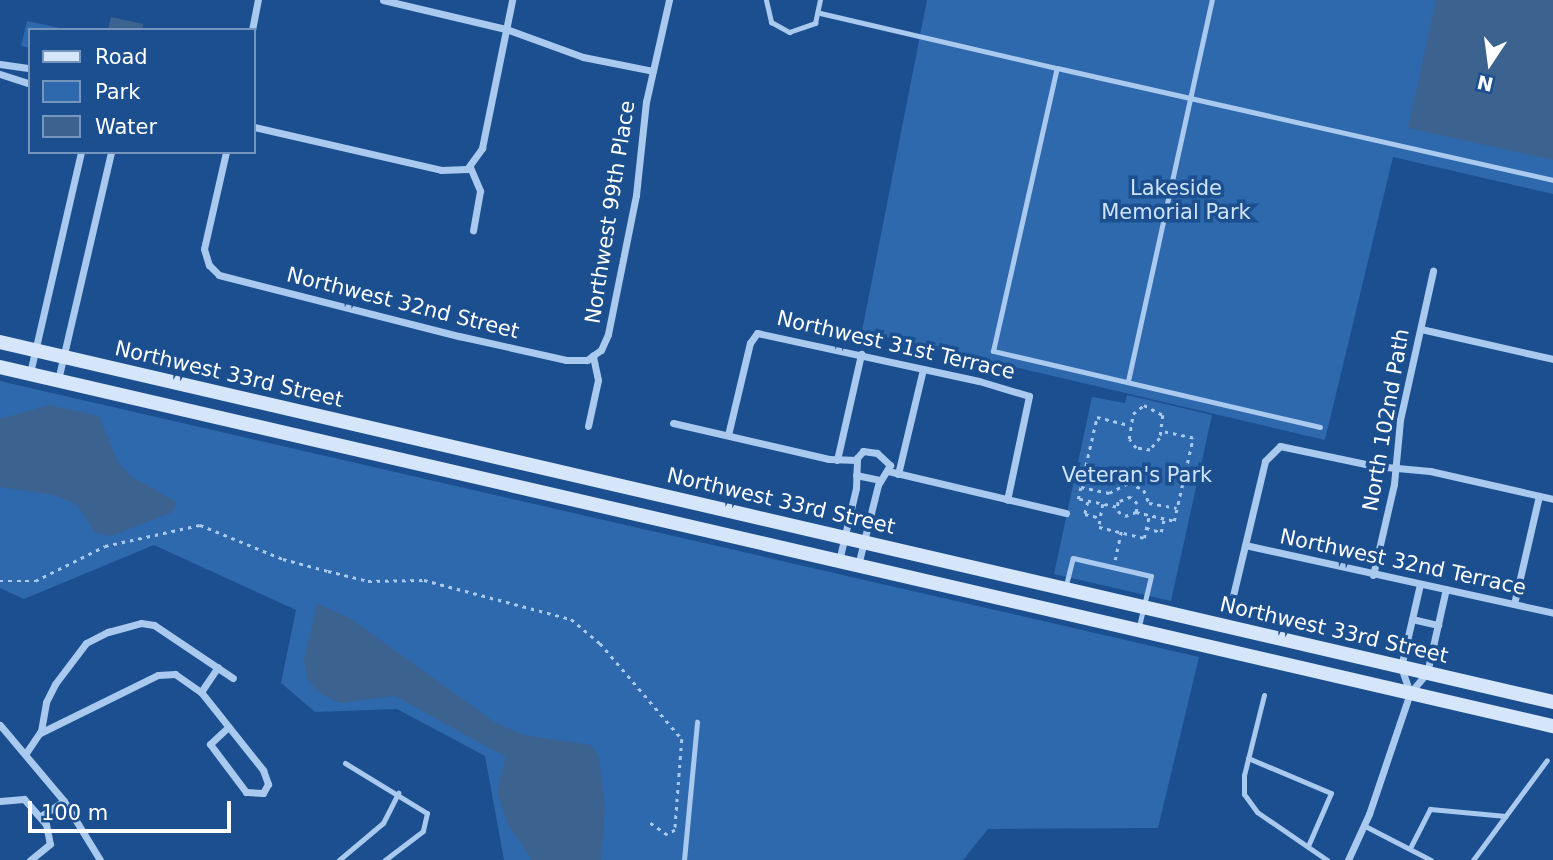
<!DOCTYPE html>
<html>
<head>
<meta charset="utf-8">
<style>
	body { margin:0 }
	#map { position:relative; width:1553px; height:860px; overflow:hidden; background:#1b4f8f; font-family:"DejaVu Sans",sans-serif }
	div>[style] { position:absolute }
	[style*='--x'] { left:calc(var(--x)*1px); top:calc(var(--y)*1px); width:calc(var(--w)*1px); rotate:calc(var(--a)*1deg) }
	.green>* { inset:0; background:#2e69ad }
	.water>* { inset:0; background:#3c6290 }
	.path>* { height:2.5px; margin-top:-1.25px; transform-origin:0; background:repeating-linear-gradient(90deg,#a9c9ee 0 3.5px,transparent 0 8.5px) }
	.lane>* { height:5px; margin:-2.5px; padding:0 2.5px; transform-origin:2.5px; border-radius:2.5px; background:#a9c9ee }
	.street>* { height:7px; margin:-3.5px; padding:0 3.5px; transform-origin:3.5px; border-radius:3.5px; background:#a9c9ee }
	.secondary>* { height:14px; margin:-7px; padding:0 7px; transform-origin:7px; border-radius:7px; background:#d6e6fa }
	span { translate:-50% -50%; white-space:nowrap; text-align:center; line-height:1.15; -webkit-text-stroke:7px #1b4f8f; paint-order:stroke }
	.park-label { font-size:21px; color:#cfe3fa }
	.street-label { font-size:21px; color:#fff }
	.legend { position:absolute; left:28px; top:28px; width:228px; height:126px; box-sizing:border-box; background:#1b4f8f; border:2px solid #7695bc; margin:0; padding:9px 12px; list-style:none; font-size:21px; color:#fff }
	.legend li { display:flex; align-items:center; gap:14px; height:35px }
	.legend b { width:35px; border:2px solid #7695bc }
	.north { position:absolute; left:1455px; top:28px; width:70px; height:70px; -webkit-text-stroke:5px #1b4f8f; paint-order:stroke; rotate:193deg; font-size:19px; font-weight:700; line-height:28px; text-align:center; color:#fff }
	.north::after { content:''; display:block; margin:auto; width:24px; height:32px; background:#fff; clip-path:polygon(50% 0,100% 100%,50% 72%,0 100%) }
	.scale { position:absolute; left:28px; top:801px; width:203px; height:32px; box-sizing:border-box; border:4px solid #fff; border-top:0; padding-left:9px; font-size:21px; line-height:24px; white-space:nowrap; color:#fff; -webkit-text-stroke:5px #1b4f8f; paint-order:stroke }
</style>
</head>
<body>
<div id="map">
	<div class="green">
		<i style="clip-path:polygon(927px 0,1553px 0,1553px 194px,1393px 157px,1325px 440px,862px 331px)"></i>
		<i style="clip-path:polygon(27px 21px,69px 30px,30px 30px,30px 48px,21px 46px)"></i>
		<i style="clip-path:polygon(0 381px,1199px 657px,1158px 828px,988px 829px,963px 860px,504px 860px,485px 756px,397px 709px,315px 712px,281px 683px,296px 610px,154px 545px,24px 599px,0 588px)"></i>
		<i style="clip-path:polygon(1127px 395px,1212px 415px,1171px 601px,1054px 574px,1092px 397px,1125px 403px)"></i>
	</div>
	<div class="water">
		<i style="clip-path:polygon(1436px 0,1553px 0,1553px 160px,1408px 128px)"></i>
		<i style="clip-path:polygon(111px 17px,143px 24px,142px 30px,108px 30px)"></i>
		<i style="clip-path:polygon(49px 405px,99px 416px,118px 462px,132px 477px,177px 502px,173px 512px,111px 536px,95px 533px,77px 504px,53px 495px,0 487px,0 419px)"></i>
		<i style="clip-path:polygon(317px 603px,351px 619px,496px 723px,524px 735px,591px 745px,599px 756px,605px 808px,601px 860px,532px 860px,508px 825px,497px 792px,506px 757px,395px 696px,340px 703px,322px 694px,307px 679px,304px 660px)"></i>
	</div>
	<div class="path">
		<i style="--x:1144;--y:405;--w:21;--a:28"></i>
		<i style="--x:1163;--y:415;--w:23;--a:97"></i>
		<i style="--x:1160;--y:438;--w:16;--a:130"></i>
		<i style="--x:1150;--y:450;--w:14;--a:-172"></i>
		<i style="--x:1136;--y:448;--w:11;--a:-128"></i>
		<i style="--x:1129;--y:439;--w:25;--a:-81"></i>
		<i style="--x:1133;--y:414;--w:14;--a:-39"></i>
		<i style="--x:1081;--y:487;--w:29;--a:12"></i>
		<i style="--x:1109;--y:493;--w:22;--a:-27"></i>
		<i style="--x:1129;--y:483;--w:17;--a:25"></i>
		<i style="--x:1144;--y:490;--w:14;--a:69"></i>
		<i style="--x:1149;--y:503;--w:28;--a:10"></i>
		<i style="--x:1088;--y:502;--w:12;--a:104"></i>
		<i style="--x:1085;--y:514;--w:16;--a:14"></i>
		<i style="--x:1103;--y:504;--w:23;--a:100"></i>
		<i style="--x:1099;--y:527;--w:46;--a:13.7"></i>
		<i style="--x:1144;--y:538;--w:22;--a:-77"></i>
		<i style="--x:1116;--y:507;--w:39;--a:-168"></i>
		<i style="--x:1078;--y:499;--w:84;--a:-77"></i>
		<i style="--x:1097;--y:417;--w:34;--a:14"></i>
		<i style="--x:1136;--y:512;--w:8;--a:-83"></i>
		<i style="--x:1137;--y:504;--w:9;--a:-131"></i>
		<i style="--x:1131;--y:497;--w:14;--a:159"></i>
		<i style="--x:1118;--y:502;--w:9;--a:90"></i>
		<i style="--x:1118;--y:511;--w:9;--a:36"></i>
		<i style="--x:1125;--y:516;--w:12;--a:-20"></i>
		<i style="--x:1136;--y:512;--w:39;--a:13"></i>
		<i style="--x:1174;--y:521;--w:85;--a:-77.1"></i>
		<i style="--x:1193;--y:438;--w:33;--a:-168"></i>
		<i style="--x:1146;--y:528;--w:16;--a:15"></i>
		<i style="--x:1161;--y:532;--w:13;--a:-77"></i>
		<i style="--x:1115;--y:560;--w:29;--a:-78"></i>
		<i style="--x:0;--y:581;--w:35;--a:0"></i>
		<i style="--x:35;--y:581;--w:78;--a:-26.6"></i>
		<i style="--x:105;--y:546;--w:97;--a:-12.5"></i>
		<i style="--x:200;--y:525;--w:90;--a:22.3"></i>
		<i style="--x:283;--y:559;--w:47;--a:14.9"></i>
		<i style="--x:328;--y:571;--w:41;--a:14"></i>
		<i style="--x:368;--y:581;--w:56;--a:-1"></i>
		<i style="--x:424;--y:580;--w:152;--a:14.9"></i>
		<i style="--x:571;--y:619;--w:38;--a:40"></i>
		<i style="--x:600;--y:643;--w:126;--a:49.5"></i>
		<i style="--x:682;--y:739;--w:91;--a:94.4"></i>
		<i style="--x:675;--y:830;--w:9;--a:148"></i>
		<i style="--x:667;--y:835;--w:21;--a:-145"></i>
	</div>
	<div class="lane">
		<i style="--x:766;--y:0;--w:23;--a:77"></i>
		<i style="--x:771;--y:22;--w:21;--a:29"></i>
		<i style="--x:789;--y:32;--w:28;--a:-19"></i>
		<i style="--x:815;--y:23;--w:24;--a:-78"></i>
		<i style="--x:820;--y:13;--w:243;--a:13.1"></i>
		<i style="--x:1128;--y:381;--w:390;--a:-77.6"></i>
		<i style="--x:1320;--y:427;--w:336;--a:-166.9"></i>
		<i style="--x:993;--y:351;--w:290;--a:-77.3"></i>
		<i style="--x:1057;--y:68;--w:508;--a:12.72"></i>
		<i style="--x:1065;--y:589;--w:32;--a:-76"></i>
		<i style="--x:1073;--y:558;--w:80;--a:13"></i>
		<i style="--x:1151;--y:576;--w:56;--a:103.5"></i>
		<i style="--x:1264;--y:695;--w:82;--a:104"></i>
		<i style="--x:1244;--y:775;--w:19;--a:90"></i>
		<i style="--x:1244;--y:794;--w:22;--a:54"></i>
		<i style="--x:1257;--y:812;--w:85;--a:34.4"></i>
		<i style="--x:1248;--y:758;--w:90;--a:22.9"></i>
		<i style="--x:1331;--y:793;--w:58;--a:113.5"></i>
		<i style="--x:345;--y:763;--w:96;--a:31.4"></i>
		<i style="--x:427;--y:813;--w:18;--a:103"></i>
		<i style="--x:423;--y:831;--w:48;--a:142.7"></i>
		<i style="--x:1365;--y:826;--w:74;--a:27.3"></i>
		<i style="--x:1410;--y:848;--w:44;--a:-62.9"></i>
		<i style="--x:1430;--y:809;--w:76;--a:5.3"></i>
		<i style="--x:339;--y:860;--w:57;--a:-40.1"></i>
		<i style="--x:383;--y:823;--w:34;--a:-63"></i>
		<i style="--x:684;--y:860;--w:139;--a:-84.6"></i>
		<i style="--x:1473;--y:860;--w:124;--a:-53.5"></i>
	</div>
	<div class="street">
		<i style="--x:383;--y:0;--w:126;--a:13.3"></i>
		<i style="--x:506;--y:29;--w:82;--a:20"></i>
		<i style="--x:583;--y:57;--w:71;--a:11.3"></i>
		<i style="--x:252;--y:30;--w:31;--a:-79"></i>
		<i style="--x:0;--y:64;--w:30;--a:8"></i>
		<i style="--x:0;--y:74;--w:32;--a:18"></i>
		<i style="--x:254;--y:127;--w:192;--a:12.9"></i>
		<i style="--x:441;--y:170;--w:26;--a:-2"></i>
		<i style="--x:467;--y:169;--w:26;--a:-54"></i>
		<i style="--x:482;--y:148;--w:151;--a:-78.5"></i>
		<i style="--x:226;--y:152;--w:99;--a:102.8"></i>
		<i style="--x:204;--y:249;--w:17;--a:73"></i>
		<i style="--x:209;--y:265;--w:14;--a:45"></i>
		<i style="--x:219;--y:275;--w:248;--a:14.3"></i>
		<i style="--x:459;--y:336;--w:110;--a:12.6"></i>
		<i style="--x:566;--y:360;--w:21;--a:0"></i>
		<i style="--x:587;--y:360;--w:17;--a:-36"></i>
		<i style="--x:601;--y:350;--w:17;--a:-66"></i>
		<i style="--x:608;--y:334;--w:142;--a:-78.6"></i>
		<i style="--x:636;--y:195;--w:94;--a:-83.9"></i>
		<i style="--x:646;--y:102;--w:105;--a:-77.3"></i>
		<i style="--x:470;--y:167;--w:26;--a:67"></i>
		<i style="--x:480;--y:191;--w:40;--a:100"></i>
		<i style="--x:1421;--y:329;--w:135;--a:12.8"></i>
		<i style="--x:30;--y:373;--w:227;--a:-77"></i>
		<i style="--x:58;--y:380;--w:234;--a:-76.9"></i>
		<i style="--x:673;--y:423;--w:160;--a:13"></i>
		<i style="--x:829;--y:459;--w:28;--a:2"></i>
		<i style="--x:588;--y:426;--w:47;--a:-77.7"></i>
		<i style="--x:598;--y:380;--w:25;--a:-102"></i>
		<i style="--x:728;--y:435;--w:95;--a:-76.6"></i>
		<i style="--x:750;--y:343;--w:12;--a:-55"></i>
		<i style="--x:757;--y:333;--w:227;--a:12.2"></i>
		<i style="--x:979;--y:381;--w:52;--a:16.7"></i>
		<i style="--x:1029;--y:396;--w:106;--a:101.9"></i>
		<i style="--x:837;--y:460;--w:109;--a:-77.2"></i>
		<i style="--x:888;--y:471;--w:183;--a:13.3"></i>
		<i style="--x:898;--y:474;--w:108;--a:-76.6"></i>
		<i style="--x:856;--y:475;--w:25;--a:12"></i>
		<i style="--x:1245;--y:545;--w:315;--a:12.4"></i>
		<i style="--x:839;--y:561;--w:75;--a:-76.9"></i>
		<i style="--x:856;--y:488;--w:30;--a:-88"></i>
		<i style="--x:857;--y:458;--w:9;--a:-49"></i>
		<i style="--x:863;--y:451;--w:14;--a:8"></i>
		<i style="--x:877;--y:453;--w:18;--a:43"></i>
		<i style="--x:890;--y:465;--w:23;--a:121"></i>
		<i style="--x:878;--y:485;--w:82;--a:104"></i>
		<i style="--x:1373;--y:575;--w:93;--a:-77"></i>
		<i style="--x:1394;--y:484;--w:64;--a:-84.6"></i>
		<i style="--x:1400;--y:420;--w:153;--a:-77.5"></i>
		<i style="--x:1231;--y:604;--w:147;--a:-76.6"></i>
		<i style="--x:1265;--y:461;--w:21;--a:-45"></i>
		<i style="--x:1280;--y:446;--w:97;--a:11.9"></i>
		<i style="--x:1375;--y:466;--w:55;--a:5.2"></i>
		<i style="--x:1430;--y:471;--w:126;--a:12.8"></i>
		<i style="--x:1514;--y:604;--w:111;--a:-77"></i>
		<i style="--x:1412;--y:619;--w:27;--a:13"></i>
		<i style="--x:201;--y:692;--w:30;--a:-56"></i>
		<i style="--x:1410;--y:693;--w:28;--a:-109"></i>
		<i style="--x:1401;--y:667;--w:85;--a:-77.1"></i>
		<i style="--x:0;--y:725;--w:99;--a:49.9"></i>
		<i style="--x:64;--y:801;--w:69;--a:58.6"></i>
		<i style="--x:40;--y:733;--w:131;--a:-26.2"></i>
		<i style="--x:158;--y:675;--w:17;--a:-3"></i>
		<i style="--x:175;--y:674;--w:32;--a:35"></i>
		<i style="--x:201;--y:692;--w:100;--a:51.5"></i>
		<i style="--x:263;--y:770;--w:15;--a:70"></i>
		<i style="--x:268;--y:784;--w:10;--a:119"></i>
		<i style="--x:263;--y:793;--w:17;--a:-177"></i>
		<i style="--x:246;--y:792;--w:60;--a:-126.9"></i>
		<i style="--x:210;--y:744;--w:25;--a:-43"></i>
		<i style="--x:26;--y:753;--w:27;--a:-56"></i>
		<i style="--x:41;--y:731;--w:29;--a:-80"></i>
		<i style="--x:46;--y:702;--w:20;--a:-63"></i>
		<i style="--x:55;--y:684;--w:51;--a:-52.9"></i>
		<i style="--x:86;--y:643;--w:25;--a:-27"></i>
		<i style="--x:108;--y:632;--w:34;--a:-15"></i>
		<i style="--x:141;--y:623;--w:13;--a:9"></i>
		<i style="--x:154;--y:625;--w:95;--a:33.9"></i>
		<i style="--x:0;--y:801;--w:24;--a:-5"></i>
		<i style="--x:24;--y:799;--w:33;--a:49"></i>
		<i style="--x:46;--y:824;--w:20;--a:79"></i>
		<i style="--x:50;--y:844;--w:26;--a:141"></i>
		<i style="--x:41;--y:816;--w:27;--a:-33"></i>
		<i style="--x:1348;--y:860;--w:51;--a:-65.5"></i>
		<i style="--x:1369;--y:814;--w:128;--a:-71.3"></i>
		<i style="--x:1410;--y:693;--w:26;--a:-50"></i>
		<i style="--x:1427;--y:673;--w:86;--a:-77.3"></i>
	</div>
	<div class="secondary">
		<i style="--x:0;--y:342;--w:1594;--a:13.05"></i>
		<i style="--x:0;--y:367;--w:1594;--a:13.02"></i>
	</div>
	<div class="park-label">
		<span style="left:1176px;top:200px">Lakeside<br>Memorial Park</span>
		<span style="left:1137px;top:475px">Veteran's Park</span>
	</div>
	<div class="street-label">
		<span style="left:610px;top:212px;rotate:-81deg">Northwest 99th Place</span>
		<span style="left:403px;top:303px;rotate:14deg">Northwest 32nd Street</span>
		<span style="left:896px;top:345px;rotate:13deg">Northwest 31st Terrace</span>
		<span style="left:229px;top:374px;rotate:13deg">Northwest 33rd Street</span>
		<span style="left:1386px;top:420px;rotate:-80deg">North 102nd Path</span>
		<span style="left:781px;top:501px;rotate:13deg">Northwest 33rd Street</span>
		<span style="left:1403px;top:562px;rotate:12deg">Northwest 32nd Terrace</span>
		<span style="left:1334px;top:630px;rotate:13deg">Northwest 33rd Street</span>
	</div>
	<ul class="legend">
	<li><b style="height:9px;background:#d6e6fa"></b>Road</li>
	<li><b style="height:19px;background:#2e69ad"></b>Park</li>
	<li><b style="height:19px;background:#3c6290"></b>Water</li>
	</ul>
	<div class="north">N</div>
	<div class="scale">100 m</div>
</div>
</body>
</html>
